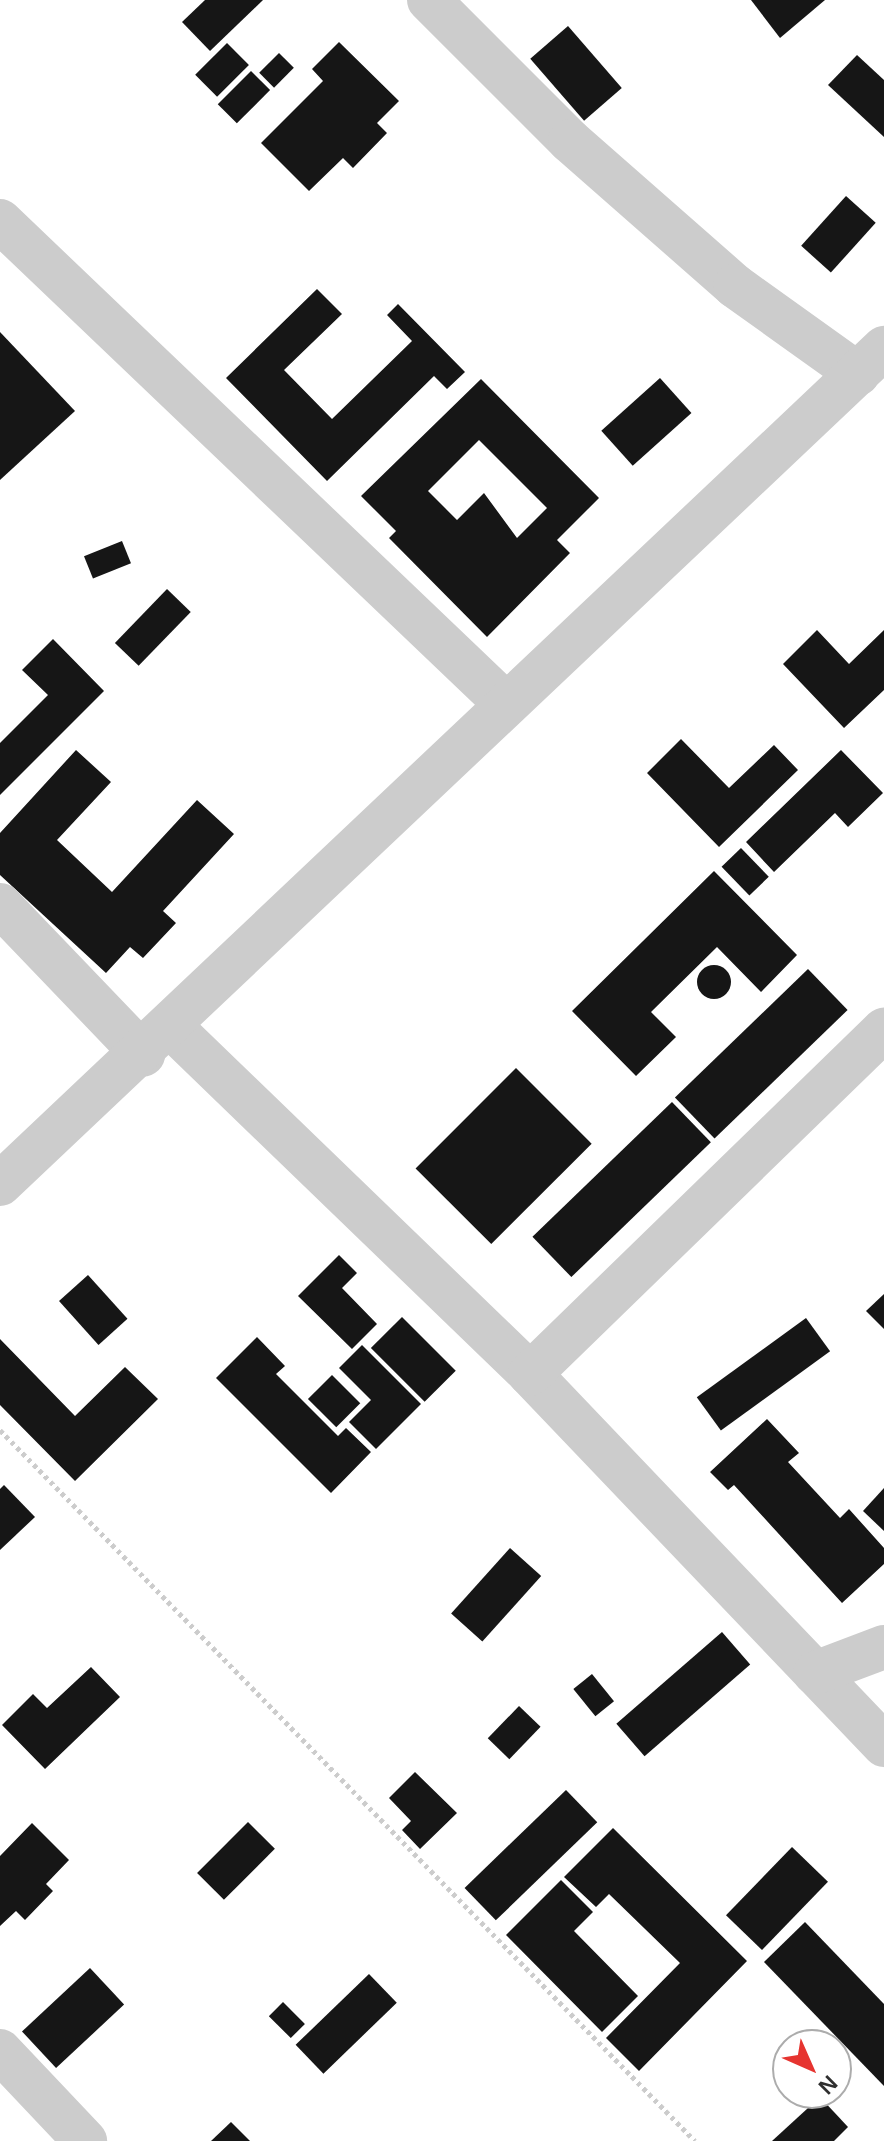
<!DOCTYPE html>
<html>
<head>
<meta charset="utf-8">
<style>
	body { margin:0 }
	#map { position:relative; width:884px; height:2141px; overflow:hidden; background:#fff; font-family:Helvetica,sans-serif }
	div>[style] { position:absolute }
	[style*='--x'] { left:calc(var(--x)*1px); top:calc(var(--y)*1px); width:calc(var(--w)*1px); rotate:calc(var(--a)*1deg) }
	.building>* { inset:0; background:#161616; transform-origin:0 0 }
	.round { border-radius:50% }
	.path>* { height:5px; margin-top:-2.5px; transform-origin:0; background:repeating-linear-gradient(90deg,#ccc 0 4px,transparent 0 8px) }
	.minor>* { height:44px; margin:-22px; padding:0 22px; transform-origin:22px; border-radius:22px; background:#ccc }
	span { translate:-50% -50%; white-space:nowrap; text-align:center; line-height:1.15; -webkit-text-stroke:8px #fff; paint-order:stroke }
	.north { position:absolute; left:772px; top:2029px; width:80px; height:80px; box-sizing:border-box; background:#fff; border:2px solid #acacac; border-radius:50%; rotate:135deg; font-size:22px; font-weight:700; line-height:32px; text-align:center; color:#2f2f2f }
	.north::after { content:''; display:block; margin:auto; width:28px; height:36px; background:#e63430; clip-path:polygon(50% 0,100% 100%,50% 72%,0 100%) }
</style>
</head>
<body>
<div id="map">
	<div class="building">
		<i style="clip-path:polygon(205px 0,263px 0,210px 51px,182px 22px)"></i>
		<i style="clip-path:polygon(751px 0,825px 0,780px 38px)"></i>
		<i style="left:568px;top:26px;width:82px;height:50px;rotate:49deg"></i>
		<i style="clip-path:polygon(339px 42px,399px 101px,377px 123px,387px 133px,353px 168px,343px 158px,309px 191px,261px 143px,323px 81px,312px 69px)"></i>
		<i style="left:227px;top:43px;width:31px;height:45px;rotate:45deg"></i>
		<i style="left:279px;top:53px;width:21px;height:28px;rotate:45deg"></i>
		<i style="clip-path:polygon(857px 55px,884px 80px,884px 137px,828px 85px)"></i>
		<i style="left:251px;top:71px;width:27px;height:47px;rotate:45deg"></i>
		<i style="left:846px;top:196px;width:40px;height:67px;rotate:42deg"></i>
		<i style="clip-path:polygon(317px 289px,342px 314px,284px 370px,332px 419px,412px 341px,387px 315px,398px 304px,465px 372px,447px 389px,434px 376px,327px 481px,226px 378px)"></i>
		<i style="clip-path:polygon(0 332px,75px 411px,0 480px)"></i>
		<i style="left:660px;top:378px;width:47px;height:79px;rotate:48deg"></i>
		<i style="clip-path:polygon(evenodd,481px 379px,599px 498px,557px 540px,570px 553px,487px 637px,389px 538px,396px 531px,361px 496px,481px 379px,479px 440px,547px 508px,517px 538px,484px 493px,457px 520px,428px 491px,479px 440px)"></i>
		<i style="left:122px;top:541px;width:24px;height:41px;rotate:68deg"></i>
		<i style="left:167px;top:589px;width:33px;height:75px;rotate:44deg"></i>
		<i style="clip-path:polygon(817px 630px,849px 664px,884px 630px,884px 690px,844px 728px,783px 664px)"></i>
		<i style="clip-path:polygon(53px 639px,104px 691px,0 795px,0 743px,48px 695px,22px 670px)"></i>
		<i style="clip-path:polygon(681px 739px,729px 788px,774px 745px,798px 770px,719px 847px,647px 773px)"></i>
		<i style="clip-path:polygon(76px 750px,111px 782px,57px 840px,112px 892px,197px 800px,234px 834px,163px 911px,176px 923px,143px 958px,130px 947px,106px 973px,0 875px,0 833px)"></i>
		<i style="clip-path:polygon(841px 750px,883px 793px,848px 827px,835px 813px,774px 872px,746px 842px)"></i>
		<i style="left:741px;top:848px;width:40px;height:27px;rotate:46deg"></i>
		<i style="clip-path:polygon(714px 871px,797px 955px,761px 992px,717px 947px,651px 1012px,676px 1037px,636px 1076px,572px 1011px)"></i>
		<i class="round" style="left:697px;top:965px;width:34px;height:34px"></i>
		<i style="left:808px;top:969px;width:57px;height:185px;rotate:46deg"></i>
		<i style="left:516px;top:1068px;width:107px;height:142px;rotate:45deg"></i>
		<i style="left:672px;top:1102px;width:56px;height:194px;rotate:46deg"></i>
		<i style="clip-path:polygon(339px 1255px,357px 1273px,342px 1288px,377px 1324px,352px 1349px,298px 1296px)"></i>
		<i style="left:88px;top:1275px;width:59px;height:39px;rotate:48deg"></i>
		<i style="clip-path:polygon(884px 1294px,884px 1329px,866px 1311px)"></i>
		<i style="left:402px;top:1317px;width:76px;height:44px;rotate:45deg"></i>
		<i style="left:806px;top:1318px;width:41px;height:135px;rotate:54deg"></i>
		<i style="clip-path:polygon(257px 1337px,285px 1366px,276px 1374px,338px 1436px,346px 1428px,371px 1452px,331px 1493px,216px 1378px)"></i>
		<i style="clip-path:polygon(0 1339px,75px 1416px,125px 1367px,158px 1399px,75px 1481px,0 1405px)"></i>
		<i style="clip-path:polygon(362px 1345px,421px 1404px,376px 1449px,349px 1422px,371px 1400px,339px 1368px)"></i>
		<i style="left:332px;top:1375px;width:40px;height:34px;rotate:45deg"></i>
		<i style="clip-path:polygon(767px 1419px,799px 1453px,788px 1462px,840px 1518px,849px 1509px,884px 1548px,884px 1564px,842px 1603px,734px 1485px,728px 1490px,710px 1472px)"></i>
		<i style="clip-path:polygon(4px 1485px,35px 1517px,0 1550px,0 1489px)"></i>
		<i style="clip-path:polygon(884px 1488px,884px 1531px,863px 1511px)"></i>
		<i style="left:510px;top:1548px;width:42px;height:88px;rotate:42deg"></i>
		<i style="left:722px;top:1632px;width:43px;height:140px;rotate:49deg"></i>
		<i style="clip-path:polygon(91px 1667px,120px 1697px,45px 1769px,2px 1725px,33px 1694px,47px 1708px)"></i>
		<i style="left:592px;top:1674px;width:35px;height:24px;rotate:51deg"></i>
		<i style="left:519px;top:1706px;width:30px;height:45px;rotate:44deg"></i>
		<i style="clip-path:polygon(415px 1772px,457px 1813px,420px 1849px,402px 1830px,411px 1821px,389px 1798px)"></i>
		<i style="left:566px;top:1790px;width:45px;height:141px;rotate:46deg"></i>
		<i style="left:248px;top:1822px;width:38px;height:72px;rotate:45deg"></i>
		<i style="clip-path:polygon(32px 1823px,69px 1860px,46px 1884px,53px 1891px,25px 1920px,16px 1911px,0 1926px,0 1856px)"></i>
		<i style="clip-path:polygon(613px 1828px,747px 1961px,639px 2071px,606px 2038px,680px 1963px,609px 1894px,596px 1907px,564px 1877px)"></i>
		<i style="left:792px;top:1847px;width:50px;height:95px;rotate:44deg"></i>
		<i style="clip-path:polygon(561px 1880px,593px 1912px,574px 1931px,638px 1996px,602px 2032px,506px 1935px)"></i>
		<i style="clip-path:polygon(805px 1922px,884px 2004px,884px 2086px,764px 1962px)"></i>
		<i style="left:90px;top:1968px;width:50px;height:93px;rotate:47deg"></i>
		<i style="left:369px;top:1974px;width:40px;height:102px;rotate:46deg"></i>
		<i style="left:283px;top:2002px;width:31px;height:20px;rotate:45deg"></i>
		<i style="clip-path:polygon(820px 2097px,848px 2127px,834px 2141px,772px 2141px)"></i>
		<i style="clip-path:polygon(231px 2122px,250px 2141px,211px 2141px)"></i>
	</div>
	<div class="path">
		<i style="--x:0;--y:1430;--w:994;--a:45.65"></i>
	</div>
	<div class="minor">
		<i style="--x:429;--y:0;--w:199;--a:45"></i>
		<i style="--x:570;--y:141;--w:220;--a:41.3"></i>
		<i style="--x:735;--y:286;--w:151;--a:35.6"></i>
		<i style="--x:0;--y:221;--w:700;--a:43.67"></i>
		<i style="--x:0;--y:905;--w:207;--a:46.2"></i>
		<i style="--x:171;--y:1027;--w:499;--a:44"></i>
		<i style="--x:530;--y:1374;--w:513;--a:46.34"></i>
		<i style="--x:0;--y:1184;--w:1217;--a:-43.4"></i>
		<i style="--x:530;--y:1374;--w:494;--a:-44.2"></i>
		<i style="--x:815;--y:1673;--w:74;--a:-20.6"></i>
		<i style="--x:0;--y:2051;--w:124;--a:46.6"></i>
	</div>
	<div class="north">N</div>
</div>
</body>
</html>
